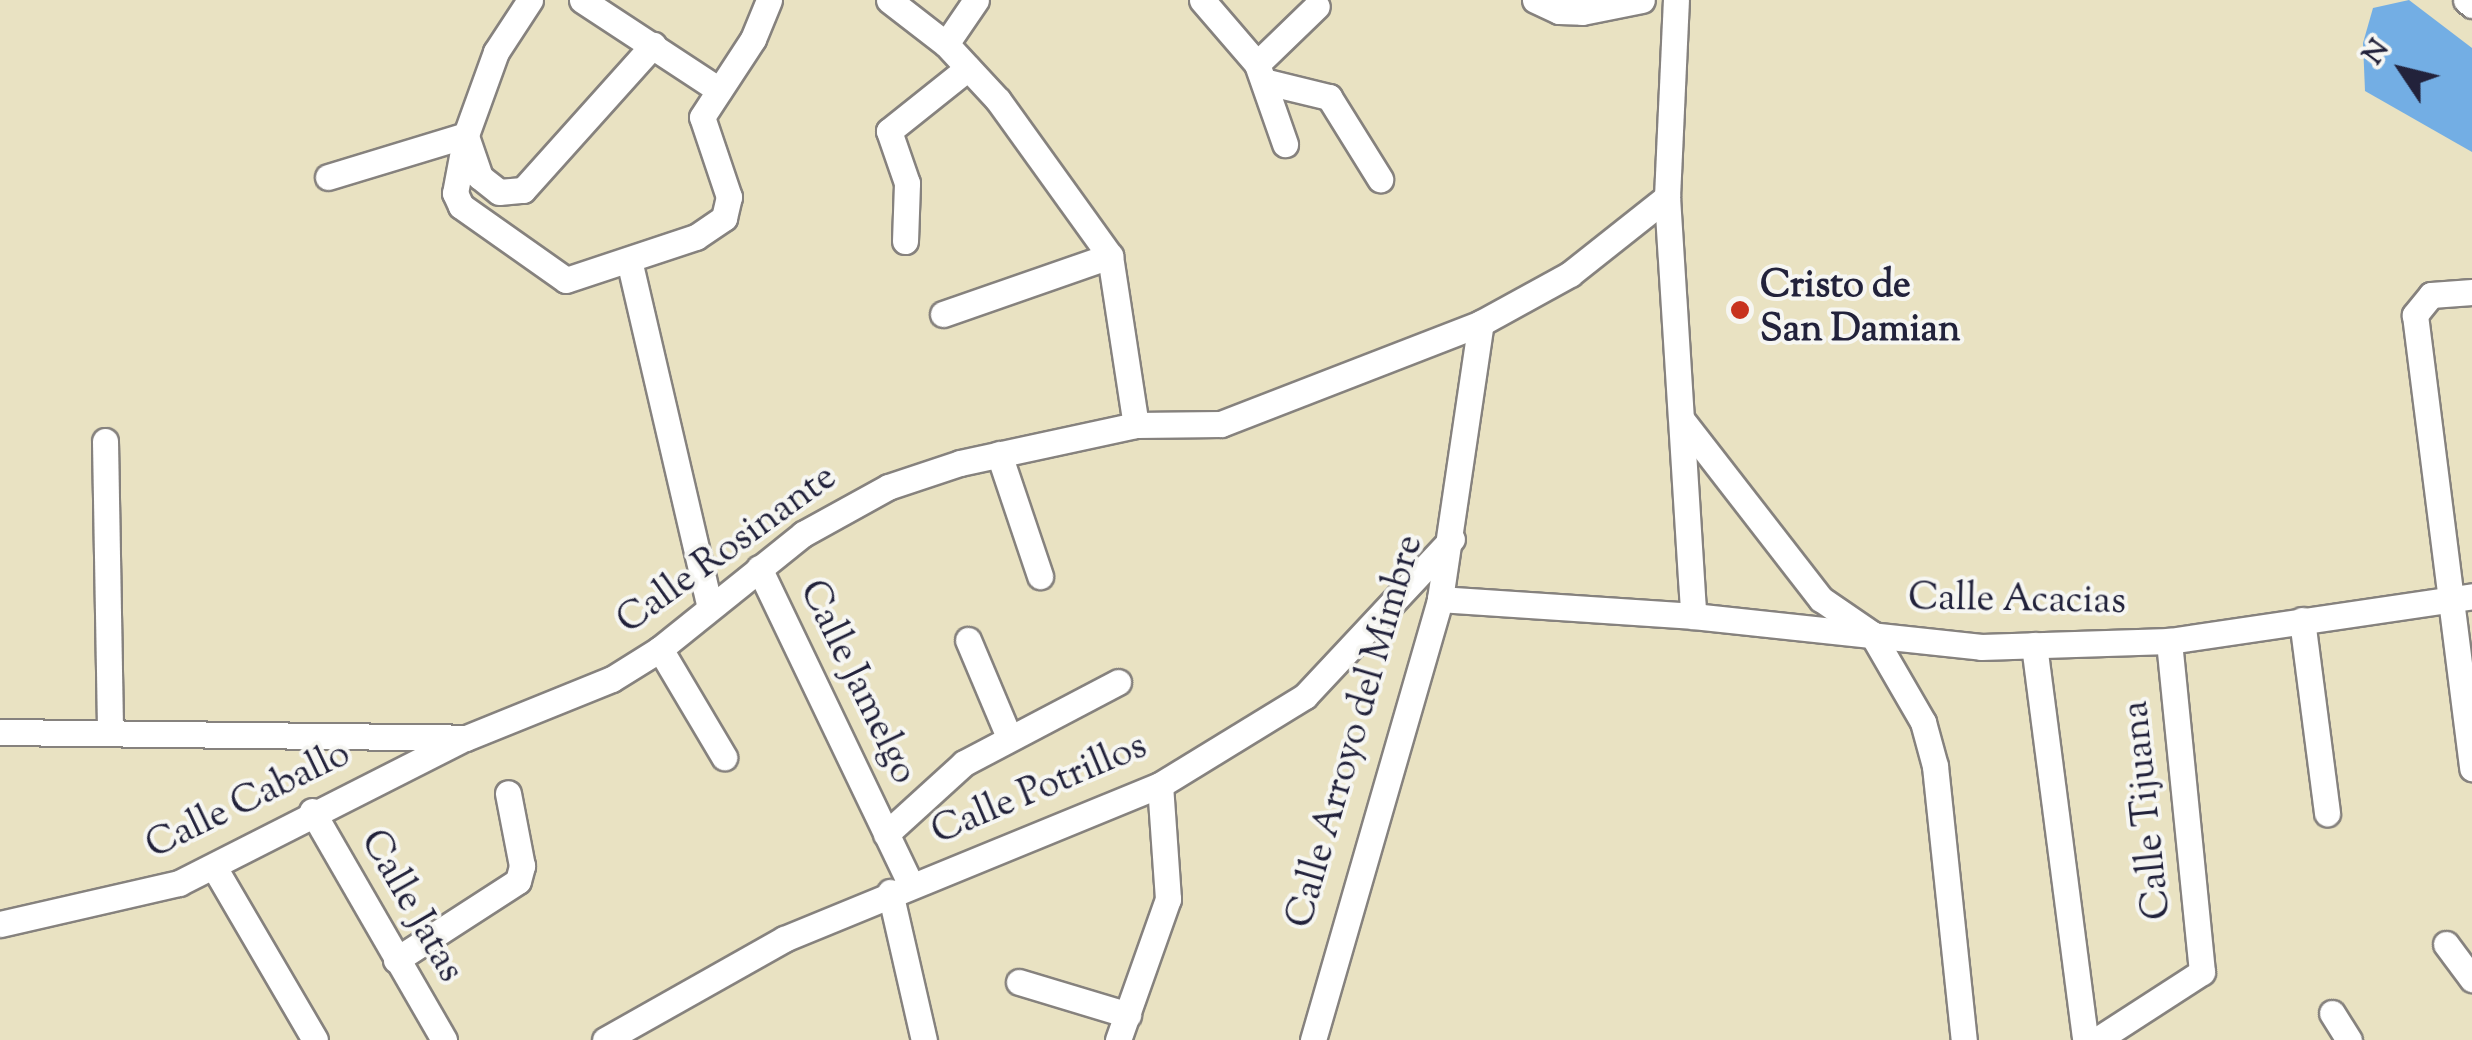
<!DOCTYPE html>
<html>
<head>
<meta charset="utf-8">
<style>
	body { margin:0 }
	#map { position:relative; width:2472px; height:1040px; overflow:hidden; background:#e9e2c2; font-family:"Sorts Mill Goudy",serif }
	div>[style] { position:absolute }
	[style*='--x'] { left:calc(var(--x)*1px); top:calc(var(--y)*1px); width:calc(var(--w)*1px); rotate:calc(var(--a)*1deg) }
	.water>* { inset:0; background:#73aee4 }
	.roads { filter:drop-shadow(2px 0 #86827e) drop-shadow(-2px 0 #86827e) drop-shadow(0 2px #86827e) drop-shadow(0 -2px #86827e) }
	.minor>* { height:25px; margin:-12.5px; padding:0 12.5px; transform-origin:12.5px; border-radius:12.5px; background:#fff }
	.dots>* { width:28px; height:28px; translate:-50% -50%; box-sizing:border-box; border:5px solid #f6f6f2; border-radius:50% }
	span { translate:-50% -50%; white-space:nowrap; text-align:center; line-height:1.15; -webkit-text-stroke:8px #f6f6f2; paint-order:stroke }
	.poi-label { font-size:38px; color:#22223b; font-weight:700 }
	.left { translate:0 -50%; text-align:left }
	.street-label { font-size:38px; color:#22223b }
	.north { position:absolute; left:2352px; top:20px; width:100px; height:100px; -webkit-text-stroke:8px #f6f6f2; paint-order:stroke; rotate:305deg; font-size:28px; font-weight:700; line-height:40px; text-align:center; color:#22223b }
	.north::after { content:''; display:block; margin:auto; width:35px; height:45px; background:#22223b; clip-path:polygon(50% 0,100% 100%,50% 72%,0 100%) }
</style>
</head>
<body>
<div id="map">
	<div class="water">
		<i style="clip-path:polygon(2409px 0,2472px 48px,2472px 152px,2365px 91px,2363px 43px,2373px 8px)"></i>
	</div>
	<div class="roads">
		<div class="minor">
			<i style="--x:530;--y:0;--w:62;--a:123.2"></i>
			<i style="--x:496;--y:52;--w:88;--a:109.9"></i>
			<i style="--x:466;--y:135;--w:59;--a:100.7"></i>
			<i style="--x:455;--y:193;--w:14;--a:65"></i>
			<i style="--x:461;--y:206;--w:128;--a:35.2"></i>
			<i style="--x:566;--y:280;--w:137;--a:-18.3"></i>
			<i style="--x:696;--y:237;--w:34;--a:-34"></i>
			<i style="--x:724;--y:218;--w:22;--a:-77"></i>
			<i style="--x:729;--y:197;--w:84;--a:-108.6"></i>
			<i style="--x:702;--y:117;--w:93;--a:-56.8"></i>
			<i style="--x:753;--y:39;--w:42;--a:-67.7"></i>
			<i style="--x:582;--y:0;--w:164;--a:33.3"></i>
			<i style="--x:889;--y:0;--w:72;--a:37.7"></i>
			<i style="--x:946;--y:44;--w:76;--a:47.1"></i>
			<i style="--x:998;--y:100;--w:192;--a:54.3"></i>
			<i style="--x:1110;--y:256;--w:171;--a:81.3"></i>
			<i style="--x:1202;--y:0;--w:84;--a:49.3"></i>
			<i style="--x:1257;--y:64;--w:85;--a:70.7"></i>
			<i style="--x:1535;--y:0;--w:26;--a:25"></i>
			<i style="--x:1559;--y:11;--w:23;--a:2"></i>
			<i style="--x:1582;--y:12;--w:61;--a:-11.3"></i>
			<i style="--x:2466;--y:0;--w:8;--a:40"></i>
			<i style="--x:946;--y:44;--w:53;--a:-55.7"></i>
			<i style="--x:1257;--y:64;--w:83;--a:-44"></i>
			<i style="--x:1267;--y:82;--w:64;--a:13.6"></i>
			<i style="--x:1329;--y:97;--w:97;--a:58.1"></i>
			<i style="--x:467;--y:139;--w:40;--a:71.1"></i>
			<i style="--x:480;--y:177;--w:24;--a:38"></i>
			<i style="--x:499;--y:192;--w:24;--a:-5"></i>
			<i style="--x:523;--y:190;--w:195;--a:-48.1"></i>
			<i style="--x:328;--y:177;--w:144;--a:-16.9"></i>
			<i style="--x:1667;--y:197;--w:420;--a:86.4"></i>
			<i style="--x:905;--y:241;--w:58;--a:-88"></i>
			<i style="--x:907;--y:183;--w:55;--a:-109.1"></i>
			<i style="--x:889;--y:131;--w:101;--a:-38.6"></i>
			<i style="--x:629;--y:260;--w:356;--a:76.9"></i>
			<i style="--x:2472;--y:292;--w:41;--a:175.8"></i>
			<i style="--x:2431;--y:295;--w:26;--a:129"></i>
			<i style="--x:2415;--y:315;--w:457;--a:82.8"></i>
			<i style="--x:943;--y:314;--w:177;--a:-19.2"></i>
			<i style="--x:1682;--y:420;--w:227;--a:52.2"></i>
			<i style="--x:1821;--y:599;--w:62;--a:34.5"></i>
			<i style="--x:1872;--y:634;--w:102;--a:59.9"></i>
			<i style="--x:1923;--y:722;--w:46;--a:74.7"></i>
			<i style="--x:1935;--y:766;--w:276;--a:84"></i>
			<i style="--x:105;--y:441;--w:291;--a:89"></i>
			<i style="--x:999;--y:454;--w:129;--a:71.4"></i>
			<i style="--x:759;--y:568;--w:352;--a:64.4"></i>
			<i style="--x:1440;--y:599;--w:254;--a:3.8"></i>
			<i style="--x:1693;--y:616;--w:290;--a:6.1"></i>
			<i style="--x:1981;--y:647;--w:188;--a:-1.8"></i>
			<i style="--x:2169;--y:641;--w:306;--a:-8.4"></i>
			<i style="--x:2302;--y:620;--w:195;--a:82.6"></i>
			<i style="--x:968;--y:640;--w:105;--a:67.1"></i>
			<i style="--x:2034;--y:645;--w:398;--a:82.6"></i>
			<i style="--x:660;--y:649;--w:126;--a:59.3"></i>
			<i style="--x:0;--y:732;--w:466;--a:0.7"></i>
			<i style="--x:466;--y:738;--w:157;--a:-22"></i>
			<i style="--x:612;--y:679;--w:57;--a:-32"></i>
			<i style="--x:660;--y:649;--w:184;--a:-38.8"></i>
			<i style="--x:803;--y:534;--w:97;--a:-28.9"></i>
			<i style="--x:888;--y:487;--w:76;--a:-18.4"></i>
			<i style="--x:960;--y:463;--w:180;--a:-12.2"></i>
			<i style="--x:1136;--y:425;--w:85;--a:-0.7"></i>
			<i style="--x:1221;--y:424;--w:279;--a:-21.2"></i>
			<i style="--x:1481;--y:323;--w:102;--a:-28.8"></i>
			<i style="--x:1570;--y:274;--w:124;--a:-38.4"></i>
			<i style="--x:1667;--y:197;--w:197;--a:-87.4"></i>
			<i style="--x:312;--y:811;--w:264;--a:60"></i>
			<i style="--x:886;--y:834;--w:105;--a:-42.3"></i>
			<i style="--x:964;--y:763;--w:174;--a:-27.7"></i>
			<i style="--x:214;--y:867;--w:200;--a:59.7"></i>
			<i style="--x:890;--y:892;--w:152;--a:77.1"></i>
			<i style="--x:0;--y:924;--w:184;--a:-12.9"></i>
			<i style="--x:179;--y:883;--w:316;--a:-26.9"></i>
			<i style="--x:2446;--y:944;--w:44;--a:53.4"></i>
			<i style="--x:396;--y:960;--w:145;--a:-32.9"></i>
			<i style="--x:518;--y:881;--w:16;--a:-75"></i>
			<i style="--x:522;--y:866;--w:74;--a:-100.9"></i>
			<i style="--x:1019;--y:982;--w:114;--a:16.8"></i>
			<i style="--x:2332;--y:1013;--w:32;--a:58"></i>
			<i style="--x:605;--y:1040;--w:206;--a:-29.4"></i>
			<i style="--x:784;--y:939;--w:406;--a:-22.3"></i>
			<i style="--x:1160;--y:785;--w:170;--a:-31.5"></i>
			<i style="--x:1305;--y:696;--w:215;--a:-46.9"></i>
			<i style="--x:1118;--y:1040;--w:150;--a:-70.5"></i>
			<i style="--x:1168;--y:899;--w:114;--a:-94"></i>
			<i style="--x:1313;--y:1040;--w:459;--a:-73.9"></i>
			<i style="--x:1440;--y:599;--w:279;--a:-81.6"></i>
			<i style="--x:2097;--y:1040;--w:125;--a:-32.9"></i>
			<i style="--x:2202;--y:972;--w:333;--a:-95.7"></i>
		</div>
	</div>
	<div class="dots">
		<i style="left:1740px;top:310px;background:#c8321e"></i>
	</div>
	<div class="poi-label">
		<span class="left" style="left:1760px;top:310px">Cristo de<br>San Damian</span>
	</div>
	<div class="street-label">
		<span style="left:728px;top:551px;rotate:-36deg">Calle Rosinante</span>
		<span style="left:2017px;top:602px;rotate:1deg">Calle Acacias</span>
		<span style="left:856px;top:683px;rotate:64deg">Calle Jamelgo</span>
		<span style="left:1357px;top:732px;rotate:-74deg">Calle Arroyo del Mimbre</span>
		<span style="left:1040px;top:791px;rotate:-23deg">Calle Potrillos</span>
		<span style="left:249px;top:802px;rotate:-26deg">Calle Caballo</span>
		<span style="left:2149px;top:810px;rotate:-96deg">Calle Tijuana</span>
		<span style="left:410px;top:907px;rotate:60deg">Calle Jatas</span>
	</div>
	<div class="north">N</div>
</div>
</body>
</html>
